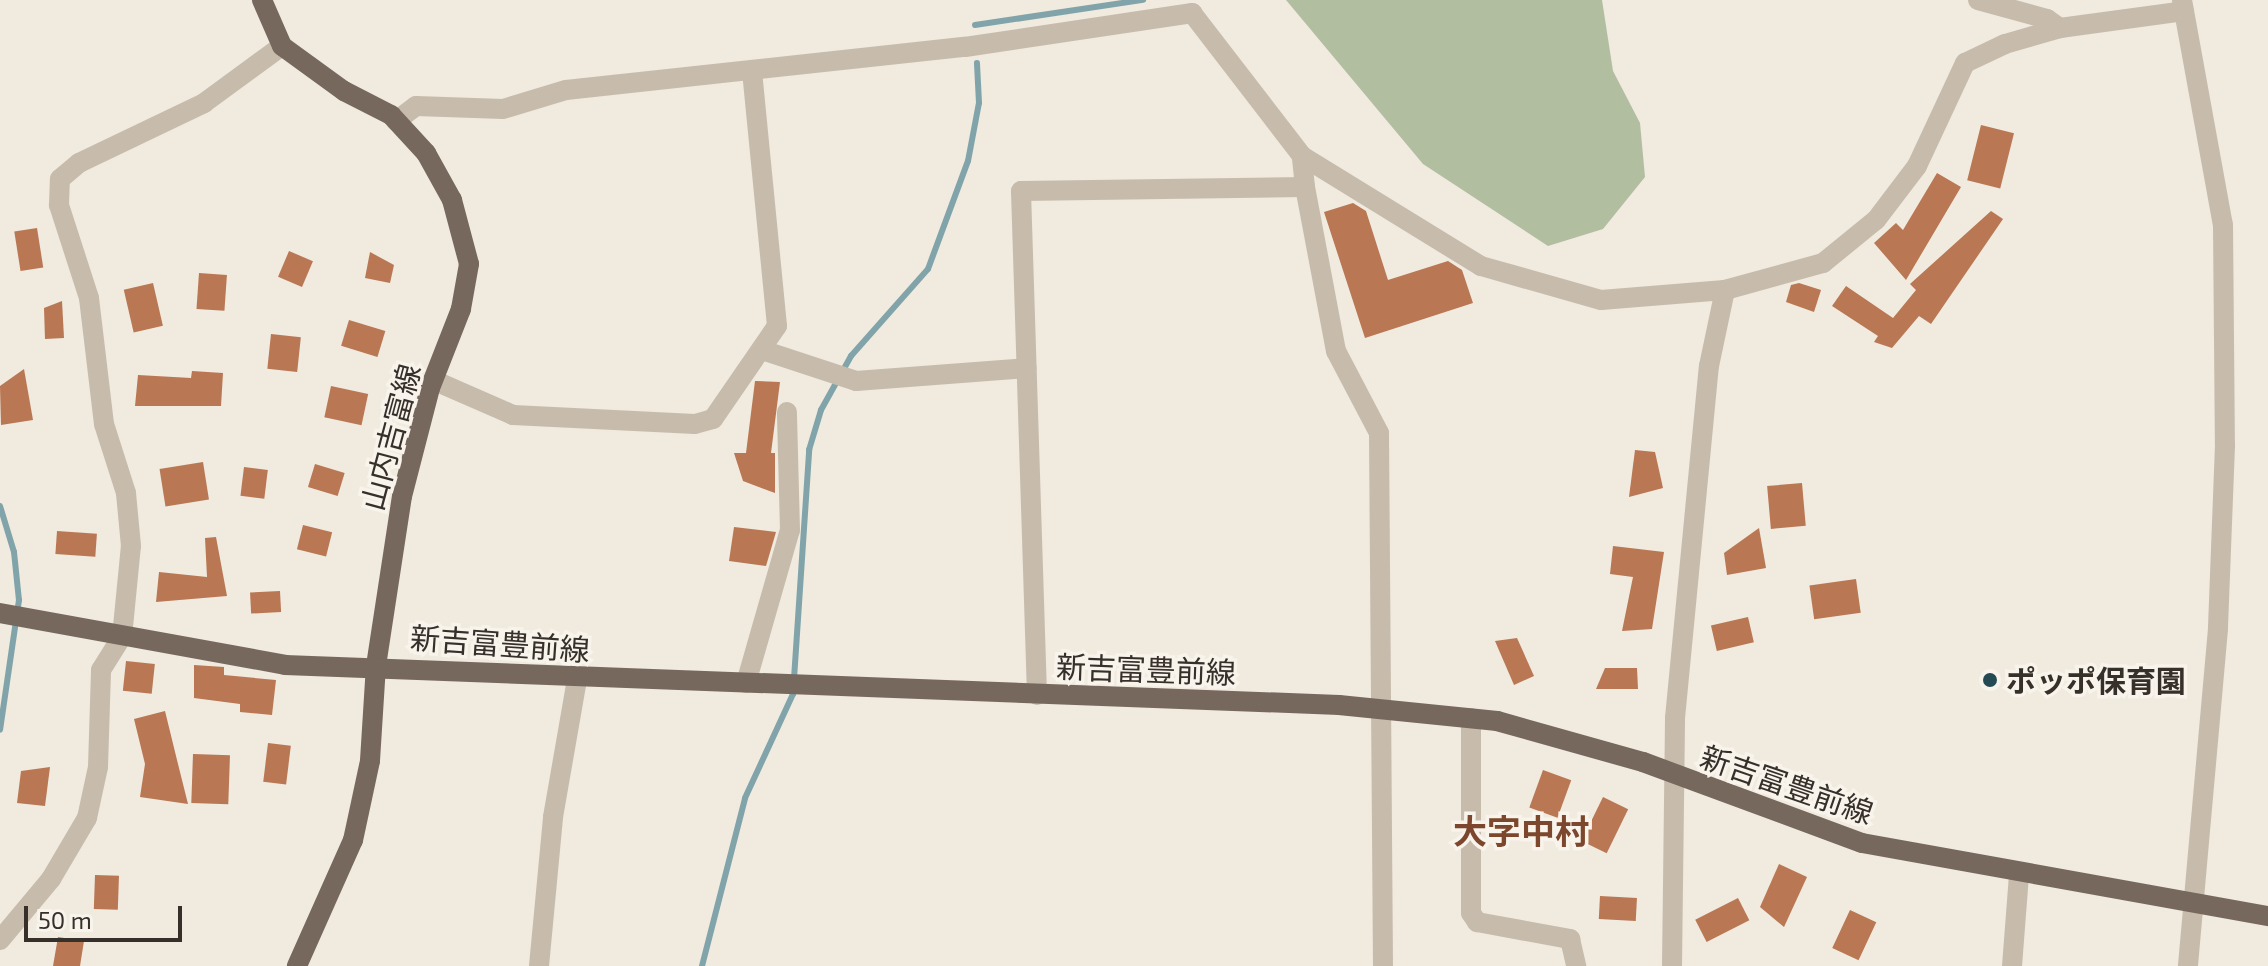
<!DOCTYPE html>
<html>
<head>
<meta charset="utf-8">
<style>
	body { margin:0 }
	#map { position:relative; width:2268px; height:966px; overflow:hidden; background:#f0eadf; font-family:"Exo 2","Noto Sans JP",sans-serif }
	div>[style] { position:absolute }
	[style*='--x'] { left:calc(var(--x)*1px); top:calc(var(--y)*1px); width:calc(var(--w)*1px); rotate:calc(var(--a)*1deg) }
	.green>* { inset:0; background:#b1bea0 }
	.stream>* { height:6px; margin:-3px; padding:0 3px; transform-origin:3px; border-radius:3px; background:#81a4aa }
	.building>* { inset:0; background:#b97754; transform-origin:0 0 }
	.minor>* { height:20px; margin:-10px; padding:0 10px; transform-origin:10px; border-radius:10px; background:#c7bbac }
	.major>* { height:20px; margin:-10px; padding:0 10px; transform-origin:10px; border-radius:10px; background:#76685d }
	.dots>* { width:22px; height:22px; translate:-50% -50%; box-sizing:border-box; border:4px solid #f8f3eb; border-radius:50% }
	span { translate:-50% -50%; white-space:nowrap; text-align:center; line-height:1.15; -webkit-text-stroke:7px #f8f3eb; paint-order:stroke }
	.street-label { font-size:30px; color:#362f2a }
	.poi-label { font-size:30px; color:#362f2a; font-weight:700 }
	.left { translate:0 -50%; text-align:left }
	.quarter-label { font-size:34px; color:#7c472c; font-weight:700 }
	.scale { position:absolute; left:24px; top:906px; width:158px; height:36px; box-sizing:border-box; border:4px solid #362f2a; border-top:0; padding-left:10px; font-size:24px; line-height:28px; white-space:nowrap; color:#362f2a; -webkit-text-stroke:6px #f8f3eb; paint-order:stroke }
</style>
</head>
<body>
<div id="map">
	<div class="green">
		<i style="clip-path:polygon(1286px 0,1602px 0,1613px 71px,1640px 123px,1645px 177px,1603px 229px,1548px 246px,1423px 164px)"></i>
	</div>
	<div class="stream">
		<i style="--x:975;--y:25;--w:170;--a:-8.5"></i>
		<i style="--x:0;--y:506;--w:48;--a:73.1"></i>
		<i style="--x:14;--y:552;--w:48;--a:84.1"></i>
		<i style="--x:19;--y:600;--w:131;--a:98.3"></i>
		<i style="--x:702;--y:966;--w:173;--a:-75.6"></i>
		<i style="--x:745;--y:798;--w:115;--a:-65.2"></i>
		<i style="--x:793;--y:694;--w:245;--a:-86.2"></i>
		<i style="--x:809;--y:450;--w:42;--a:-73.3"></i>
		<i style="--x:821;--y:410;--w:62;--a:-60.9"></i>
		<i style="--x:851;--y:356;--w:116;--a:-48.5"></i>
		<i style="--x:928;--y:269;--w:115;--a:-69.7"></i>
		<i style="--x:968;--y:161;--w:59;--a:-79.3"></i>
		<i style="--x:979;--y:103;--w:40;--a:-92.9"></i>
	</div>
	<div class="building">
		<i style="left:1981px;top:125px;width:34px;height:57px;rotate:14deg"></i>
		<i style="clip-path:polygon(1937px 173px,1961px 187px,1906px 280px,1874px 243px,1896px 223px,1903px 230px)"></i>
		<i style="clip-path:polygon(1353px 203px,1366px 211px,1388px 280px,1448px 261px,1462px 270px,1473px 303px,1365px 338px,1324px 212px)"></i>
		<i style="clip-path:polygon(1991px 211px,2003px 219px,1931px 324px,1919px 316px,1892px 348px,1874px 342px,1878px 336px,1832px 306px,1846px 286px,1893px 318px,1916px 290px,1910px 284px)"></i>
		<i style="left:37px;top:228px;width:40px;height:23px;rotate:81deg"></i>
		<i style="left:289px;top:251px;width:26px;height:28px;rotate:23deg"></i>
		<i style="clip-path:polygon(370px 252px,394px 265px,390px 283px,365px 278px)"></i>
		<i style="left:199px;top:273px;width:28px;height:36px;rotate:4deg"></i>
		<i style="left:153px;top:283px;width:44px;height:30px;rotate:77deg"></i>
		<i style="clip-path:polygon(1799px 283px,1821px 290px,1814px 312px,1786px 302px,1791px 285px)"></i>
		<i style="clip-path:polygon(62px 301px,64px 338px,45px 339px,44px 308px)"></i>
		<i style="left:349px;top:320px;width:38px;height:27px;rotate:17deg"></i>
		<i style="left:271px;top:334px;width:30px;height:35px;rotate:6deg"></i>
		<i style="clip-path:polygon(24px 369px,33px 420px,1px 425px,0 386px)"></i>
		<i style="clip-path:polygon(192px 371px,223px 373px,221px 406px,135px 406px,138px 375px,191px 378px)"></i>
		<i style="clip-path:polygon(755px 381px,780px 382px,771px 453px,775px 453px,775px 493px,743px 481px,734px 453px,746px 453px)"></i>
		<i style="left:331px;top:386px;width:38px;height:32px;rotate:12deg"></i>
		<i style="clip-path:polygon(1635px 450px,1655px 452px,1663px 488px,1629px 497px)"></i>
		<i style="left:203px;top:462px;width:38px;height:44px;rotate:81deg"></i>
		<i style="left:315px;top:464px;width:31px;height:24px;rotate:17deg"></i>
		<i style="left:244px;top:467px;width:24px;height:29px;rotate:7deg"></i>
		<i style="left:1802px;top:483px;width:43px;height:35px;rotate:85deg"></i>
		<i style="left:303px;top:525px;width:30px;height:25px;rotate:14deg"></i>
		<i style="clip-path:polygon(734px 527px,776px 532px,766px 566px,729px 561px)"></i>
		<i style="clip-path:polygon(1759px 528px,1766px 568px,1727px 575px,1724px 553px)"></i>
		<i style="left:57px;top:531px;width:40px;height:23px;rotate:4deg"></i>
		<i style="clip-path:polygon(216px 537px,227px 596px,156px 602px,159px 572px,207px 577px,205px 538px)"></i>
		<i style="clip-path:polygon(1613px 546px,1664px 552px,1652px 629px,1622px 631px,1633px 577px,1610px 574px)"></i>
		<i style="left:1856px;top:579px;width:34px;height:47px;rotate:82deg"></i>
		<i style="left:280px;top:591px;width:21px;height:30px;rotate:87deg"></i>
		<i style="left:1748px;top:617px;width:26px;height:38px;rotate:77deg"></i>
		<i style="clip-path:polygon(1517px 638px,1534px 676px,1514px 685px,1495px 641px)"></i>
		<i style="left:126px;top:661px;width:29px;height:30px;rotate:6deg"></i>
		<i style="clip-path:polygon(194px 665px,224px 667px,224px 675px,276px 680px,272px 715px,240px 712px,240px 704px,194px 698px)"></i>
		<i style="clip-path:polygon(1605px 668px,1637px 668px,1638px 689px,1596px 689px)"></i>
		<i style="clip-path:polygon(165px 711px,177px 760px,188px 804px,140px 797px,145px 764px,134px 719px)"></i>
		<i style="left:268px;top:743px;width:23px;height:39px;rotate:7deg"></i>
		<i style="left:193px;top:754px;width:37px;height:49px;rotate:2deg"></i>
		<i style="clip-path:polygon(50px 767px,45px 806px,17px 803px,21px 771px)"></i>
		<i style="left:1543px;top:770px;width:30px;height:40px;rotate:20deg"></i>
		<i style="left:1603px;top:797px;width:28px;height:49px;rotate:26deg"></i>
		<i style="clip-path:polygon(1779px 864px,1807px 877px,1784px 927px,1760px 907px)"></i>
		<i style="left:95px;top:875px;width:24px;height:34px;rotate:2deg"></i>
		<i style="left:1600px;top:896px;width:37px;height:23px;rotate:3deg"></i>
		<i style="left:1738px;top:898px;width:25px;height:48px;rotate:63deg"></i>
		<i style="left:1850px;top:910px;width:29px;height:42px;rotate:25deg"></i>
		<i style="clip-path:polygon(58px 937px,84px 941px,80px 966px,53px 966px)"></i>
	</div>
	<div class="minor">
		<i style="--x:1978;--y:0;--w:72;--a:15.4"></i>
		<i style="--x:2047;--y:19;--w:16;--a:35"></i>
		<i style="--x:2182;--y:0;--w:229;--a:79.7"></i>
		<i style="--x:2223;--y:225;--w:220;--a:89.5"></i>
		<i style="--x:2225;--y:445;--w:184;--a:92.2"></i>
		<i style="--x:2218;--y:629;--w:338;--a:95.1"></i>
		<i style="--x:396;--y:121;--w:25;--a:-37"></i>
		<i style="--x:416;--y:106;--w:87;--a:2"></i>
		<i style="--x:503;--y:109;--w:66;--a:-16.8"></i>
		<i style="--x:566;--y:90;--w:401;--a:-6.2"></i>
		<i style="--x:965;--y:47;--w:230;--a:-8.5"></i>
		<i style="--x:1192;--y:13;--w:180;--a:52.4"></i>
		<i style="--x:1302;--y:156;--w:210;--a:31.6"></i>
		<i style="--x:1481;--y:266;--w:125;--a:15.8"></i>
		<i style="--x:1601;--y:300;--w:124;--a:-4.6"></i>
		<i style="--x:1305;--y:187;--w:167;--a:79.3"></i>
		<i style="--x:1336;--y:351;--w:93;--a:62.3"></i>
		<i style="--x:1379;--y:433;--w:533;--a:89.57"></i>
		<i style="--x:765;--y:351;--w:96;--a:18.2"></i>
		<i style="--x:856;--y:381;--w:171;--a:-4.3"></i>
		<i style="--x:433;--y:380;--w:87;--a:23.6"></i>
		<i style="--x:513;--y:415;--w:182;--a:2.8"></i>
		<i style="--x:695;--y:424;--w:19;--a:-16"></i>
		<i style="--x:713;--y:419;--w:113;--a:-55.5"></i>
		<i style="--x:777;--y:326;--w:257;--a:-95.6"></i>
		<i style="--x:746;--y:683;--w:159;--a:-74"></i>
		<i style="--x:790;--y:530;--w:118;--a:-91.5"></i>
		<i style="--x:1037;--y:695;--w:504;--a:-91.82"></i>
		<i style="--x:1021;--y:191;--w:284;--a:-0.8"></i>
		<i style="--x:1305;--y:187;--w:31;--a:-96"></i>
		<i style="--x:1471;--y:718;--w:195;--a:90"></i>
		<i style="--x:1471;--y:913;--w:11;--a:56"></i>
		<i style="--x:1477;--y:922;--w:95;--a:10.4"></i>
		<i style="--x:1570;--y:939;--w:28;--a:77"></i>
		<i style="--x:0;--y:940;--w:80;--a:-50.1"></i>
		<i style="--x:51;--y:879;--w:71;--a:-59.5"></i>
		<i style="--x:87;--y:818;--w:52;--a:-77.8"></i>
		<i style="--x:98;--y:767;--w:97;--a:-88.2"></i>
		<i style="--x:101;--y:670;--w:39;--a:-58"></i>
		<i style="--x:122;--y:637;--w:91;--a:-84.4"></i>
		<i style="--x:131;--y:546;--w:53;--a:-95.4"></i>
		<i style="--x:126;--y:493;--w:72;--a:-107.7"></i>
		<i style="--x:104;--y:424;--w:127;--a:-96.8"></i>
		<i style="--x:89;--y:298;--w:98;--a:-107.9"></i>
		<i style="--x:59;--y:205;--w:26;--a:-88"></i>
		<i style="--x:60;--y:179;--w:25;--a:-40"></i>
		<i style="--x:79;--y:163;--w:139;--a:-25.6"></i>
		<i style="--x:204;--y:103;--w:97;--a:-36.2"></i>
		<i style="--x:539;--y:966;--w:150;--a:-84.6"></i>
		<i style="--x:553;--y:817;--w:140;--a:-80.1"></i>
		<i style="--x:1672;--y:966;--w:248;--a:-89.3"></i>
		<i style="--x:1675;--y:718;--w:354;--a:-84.5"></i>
		<i style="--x:1709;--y:366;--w:78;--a:-78.1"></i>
		<i style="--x:1725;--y:290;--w:102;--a:-15.4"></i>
		<i style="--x:1823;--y:263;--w:68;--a:-39.1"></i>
		<i style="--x:1876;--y:220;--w:68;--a:-52.8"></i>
		<i style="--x:1917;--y:166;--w:114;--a:-65"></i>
		<i style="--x:1965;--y:63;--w:44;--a:-25.4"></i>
		<i style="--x:2005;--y:44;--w:57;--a:-16.2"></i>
		<i style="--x:2060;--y:28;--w:125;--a:-7.8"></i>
		<i style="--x:2012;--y:966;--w:92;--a:-85.6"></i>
	</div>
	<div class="major">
		<i style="--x:262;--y:0;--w:50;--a:66.5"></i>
		<i style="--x:282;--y:46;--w:77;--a:36"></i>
		<i style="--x:344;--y:91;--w:53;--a:27.1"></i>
		<i style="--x:391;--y:115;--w:52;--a:47.4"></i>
		<i style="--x:426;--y:153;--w:54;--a:61"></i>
		<i style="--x:452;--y:200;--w:66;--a:75.1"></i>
		<i style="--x:469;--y:264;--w:46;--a:100.1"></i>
		<i style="--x:461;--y:309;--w:85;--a:111.4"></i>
		<i style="--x:430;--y:388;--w:112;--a:104.5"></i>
		<i style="--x:402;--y:496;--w:171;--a:98.7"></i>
		<i style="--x:376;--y:665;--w:96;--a:93.6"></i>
		<i style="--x:370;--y:761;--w:81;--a:102.1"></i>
		<i style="--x:353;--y:840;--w:138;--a:114"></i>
		<i style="--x:0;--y:613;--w:290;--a:10.3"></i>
		<i style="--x:285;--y:665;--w:1055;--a:2.17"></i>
		<i style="--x:1339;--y:705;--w:159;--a:5.8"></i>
		<i style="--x:1497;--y:721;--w:152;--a:15.7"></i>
		<i style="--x:1643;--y:762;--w:233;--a:20.3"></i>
		<i style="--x:1862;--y:843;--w:413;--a:10.2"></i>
	</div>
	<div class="dots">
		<i style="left:1990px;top:680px;background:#244b53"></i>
	</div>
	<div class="street-label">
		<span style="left:390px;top:437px;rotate:-75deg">山内吉富線</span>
		<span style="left:500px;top:643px;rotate:4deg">新吉富豊前線</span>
		<span style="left:1146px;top:669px;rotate:2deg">新吉富豊前線</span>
		<span style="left:1787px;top:784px;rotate:19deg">新吉富豊前線</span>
	</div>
	<div class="poi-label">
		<span class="left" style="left:2006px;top:680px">ポッポ保育園</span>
	</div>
	<div class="quarter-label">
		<span style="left:1521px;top:831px">大字中村</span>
	</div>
	<div class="scale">50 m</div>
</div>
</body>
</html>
